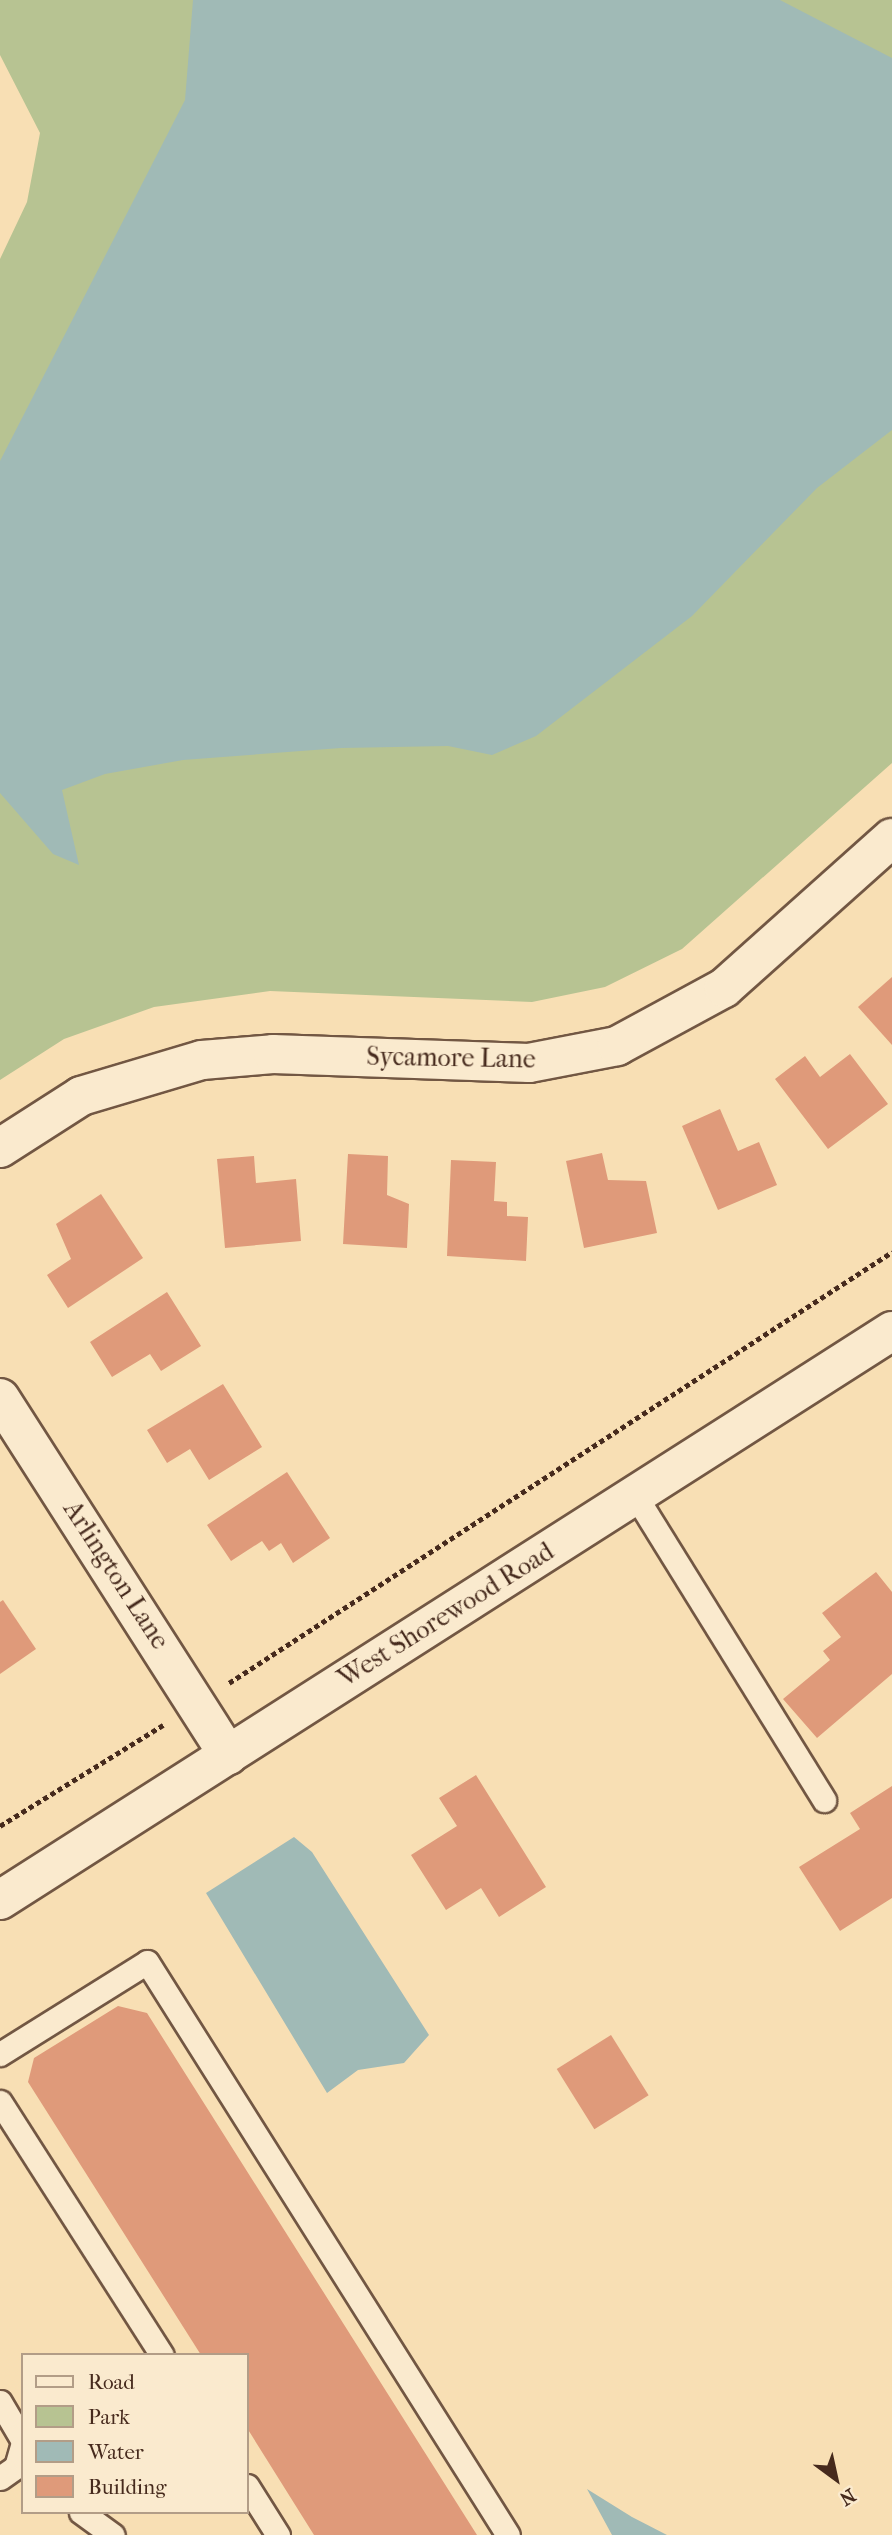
<!DOCTYPE html>
<html>
<head>
<meta charset="utf-8">
<style>
	body { margin:0 }
	#map { position:relative; width:892px; height:2535px; overflow:hidden; background:#f8dfb4; font-family:"IM FELL French Canon",serif }
	div>[style] { position:absolute }
	[style*='--x'] { left:calc(var(--x)*1px); top:calc(var(--y)*1px); width:calc(var(--w)*1px); rotate:calc(var(--a)*1deg) }
	.green>* { inset:0; background:#b7c392 }
	.water>* { inset:0; background:#a0bab6 }
	.building>* { inset:0; background:#df9a7a; transform-origin:0 0 }
	.path>* { height:4.5px; margin-top:-2.25px; transform-origin:0; background:repeating-linear-gradient(90deg,#462a1d 0 5px,transparent 0 8.5px) }
	.roads { filter:drop-shadow(2px 0 #725743) drop-shadow(-2px 0 #725743) drop-shadow(0 2px #725743) drop-shadow(0 -2px #725743) }
	.lane>* { height:23px; margin:-11.5px; padding:0 11.5px; transform-origin:11.5px; border-radius:11.5px; background:#faeace }
	.street>* { height:38px; margin:-19px; padding:0 19px; transform-origin:19px; border-radius:19px; background:#faeace }
	.secondary>* { height:38px; margin:-19px; padding:0 19px; transform-origin:19px; border-radius:19px; background:#faeace }
	span { translate:-50% -50%; white-space:nowrap; text-align:center; line-height:1.15; -webkit-text-stroke:6px #faeace; paint-order:stroke }
	.street-label { font-size:26px; color:#462a1d }
	.legend { position:absolute; left:21px; top:2353px; width:228px; height:161px; box-sizing:border-box; background:#faeace; border:2px solid #b29d87; margin:0; padding:9px 12px; list-style:none; font-size:21px; color:#462a1d }
	.legend li { display:flex; align-items:center; gap:14px; height:35px }
	.legend b { width:35px; border:2px solid #b29d87 }
	.north { position:absolute; left:801px; top:2444px; width:70px; height:70px; -webkit-text-stroke:5px #faeace; paint-order:stroke; rotate:147deg; font-size:19px; font-weight:700; line-height:28px; text-align:center; color:#462a1d }
	.north::after { content:''; display:block; margin:auto; width:24px; height:32px; background:#462a1d; clip-path:polygon(50% 0,100% 100%,50% 72%,0 100%) }
</style>
</head>
<body>
<div id="map">
	<div class="green">
		<i style="clip-path:polygon(0 0,892px 0,892px 763px,682px 949px,605px 987px,532px 1002px,270px 991px,154px 1007px,64px 1039px,0 1080px,0 259px,27px 202px,40px 133px,0 55px)"></i>
	</div>
	<div class="water">
		<i style="clip-path:polygon(193px 0,780px 0,892px 58px,892px 430px,817px 488px,692px 616px,536px 736px,492px 755px,448px 746px,341px 748px,183px 760px,105px 774px,62px 790px,79px 865px,53px 854px,0 793px,0 461px,185px 100px)"></i>
		<i style="clip-path:polygon(294px 1837px,312px 1852px,429px 2035px,404px 2063px,358px 2070px,327px 2093px,206px 1893px)"></i>
		<i style="clip-path:polygon(587px 2489px,632px 2517px,667px 2535px,612px 2535px)"></i>
	</div>
	<div class="building">
		<i style="clip-path:polygon(892px 977px,892px 1045px,858px 1007px)"></i>
		<i style="clip-path:polygon(850px 1054px,888px 1104px,828px 1149px,775px 1079px,805px 1056px,820px 1077px)"></i>
		<i style="clip-path:polygon(720px 1109px,738px 1151px,759px 1142px,777px 1185px,718px 1210px,682px 1126px)"></i>
		<i style="clip-path:polygon(602px 1153px,608px 1180px,646px 1181px,657px 1233px,584px 1248px,566px 1161px)"></i>
		<i style="clip-path:polygon(348px 1154px,388px 1156px,387px 1195px,409px 1204px,407px 1248px,343px 1244px)"></i>
		<i style="clip-path:polygon(254px 1156px,256px 1183px,296px 1179px,301px 1241px,225px 1248px,217px 1159px)"></i>
		<i style="clip-path:polygon(451px 1160px,496px 1162px,494px 1201px,507px 1202px,507px 1216px,528px 1217px,526px 1261px,447px 1256px)"></i>
		<i style="clip-path:polygon(101px 1194px,143px 1258px,68px 1308px,47px 1275px,71px 1259px,56px 1224px)"></i>
		<i style="clip-path:polygon(167px 1292px,201px 1346px,161px 1371px,150px 1354px,112px 1377px,90px 1342px)"></i>
		<i style="clip-path:polygon(223px 1384px,262px 1447px,209px 1480px,190px 1449px,167px 1463px,147px 1430px)"></i>
		<i style="clip-path:polygon(287px 1472px,330px 1538px,293px 1563px,281px 1543px,269px 1551px,262px 1541px,231px 1561px,207px 1525px)"></i>
		<i style="clip-path:polygon(876px 1572px,892px 1592px,892px 1674px,817px 1738px,783px 1699px,830px 1660px,823px 1651px,841px 1637px,822px 1613px)"></i>
		<i style="clip-path:polygon(3px 1600px,36px 1649px,0 1674px,0 1602px)"></i>
		<i style="clip-path:polygon(476px 1775px,546px 1887px,499px 1917px,481px 1888px,446px 1910px,411px 1855px,457px 1826px,439px 1798px)"></i>
		<i style="clip-path:polygon(892px 1786px,892px 1898px,840px 1931px,799px 1867px,860px 1829px,850px 1813px)"></i>
		<i style="clip-path:polygon(118px 2006px,147px 2013px,477px 2535px,314px 2535px,247px 2428px,247px 2355px,201px 2355px,28px 2082px,34px 2058px)"></i>
		<i style="left:611px;top:2035px;width:71px;height:64px;rotate:58deg"></i>
	</div>
	<div class="path">
		<i style="--x:229;--y:1683;--w:791;--a:-33.03"></i>
		<i style="--x:0;--y:1826;--w:192;--a:-31.8"></i>
	</div>
	<div class="roads">
		<div class="lane">
			<i style="--x:635;--y:1495;--w:359;--a:58.2"></i>
			<i style="--x:0;--y:2054;--w:173;--a:-32"></i>
			<i style="--x:147;--y:1962;--w:677;--a:57.79"></i>
			<i style="--x:0;--y:2102;--w:300;--a:57.4"></i>
			<i style="--x:0;--y:2402;--w:45;--a:59.5"></i>
			<i style="--x:0;--y:2478;--w:19;--a:-35"></i>
			<i style="--x:16;--y:2467;--w:26;--a:-74"></i>
			<i style="--x:247;--y:2486;--w:58;--a:57.7"></i>
			<i style="--x:81;--y:2512;--w:39;--a:36"></i>
		</div>
		<div class="street">
			<i style="--x:0;--y:1148;--w:96;--a:-32.7"></i>
			<i style="--x:81;--y:1096;--w:126;--a:-16.6"></i>
			<i style="--x:202;--y:1060;--w:71;--a:-4.8"></i>
			<i style="--x:273;--y:1054;--w:256;--a:2"></i>
			<i style="--x:529;--y:1063;--w:90;--a:-10.9"></i>
			<i style="--x:617;--y:1046;--w:122;--a:-28.5"></i>
			<i style="--x:724;--y:988;--w:225;--a:-41.8"></i>
			<i style="--x:0;--y:1398;--w:424;--a:57.4"></i>
		</div>
		<div class="secondary">
			<i style="--x:0;--y:1900;--w:1058;--a:-32.53"></i>
		</div>
	</div>
	<div class="street-label">
		<span style="left:451px;top:1058px;rotate:1deg">Sycamore Lane</span>
		<span style="left:116px;top:1575px;rotate:57deg">Arlington Lane</span>
		<span style="left:446px;top:1615px;rotate:-32deg">West Shorewood Road</span>
	</div>
	<ul class="legend">
	<li><b style="height:9px;background:#faeace"></b>Road</li>
	<li><b style="height:19px;background:#b7c392"></b>Park</li>
	<li><b style="height:19px;background:#a0bab6"></b>Water</li>
	<li><b style="height:19px;background:#df9a7a"></b>Building</li>
	</ul>
	<div class="north">N</div>
</div>
</body>
</html>
